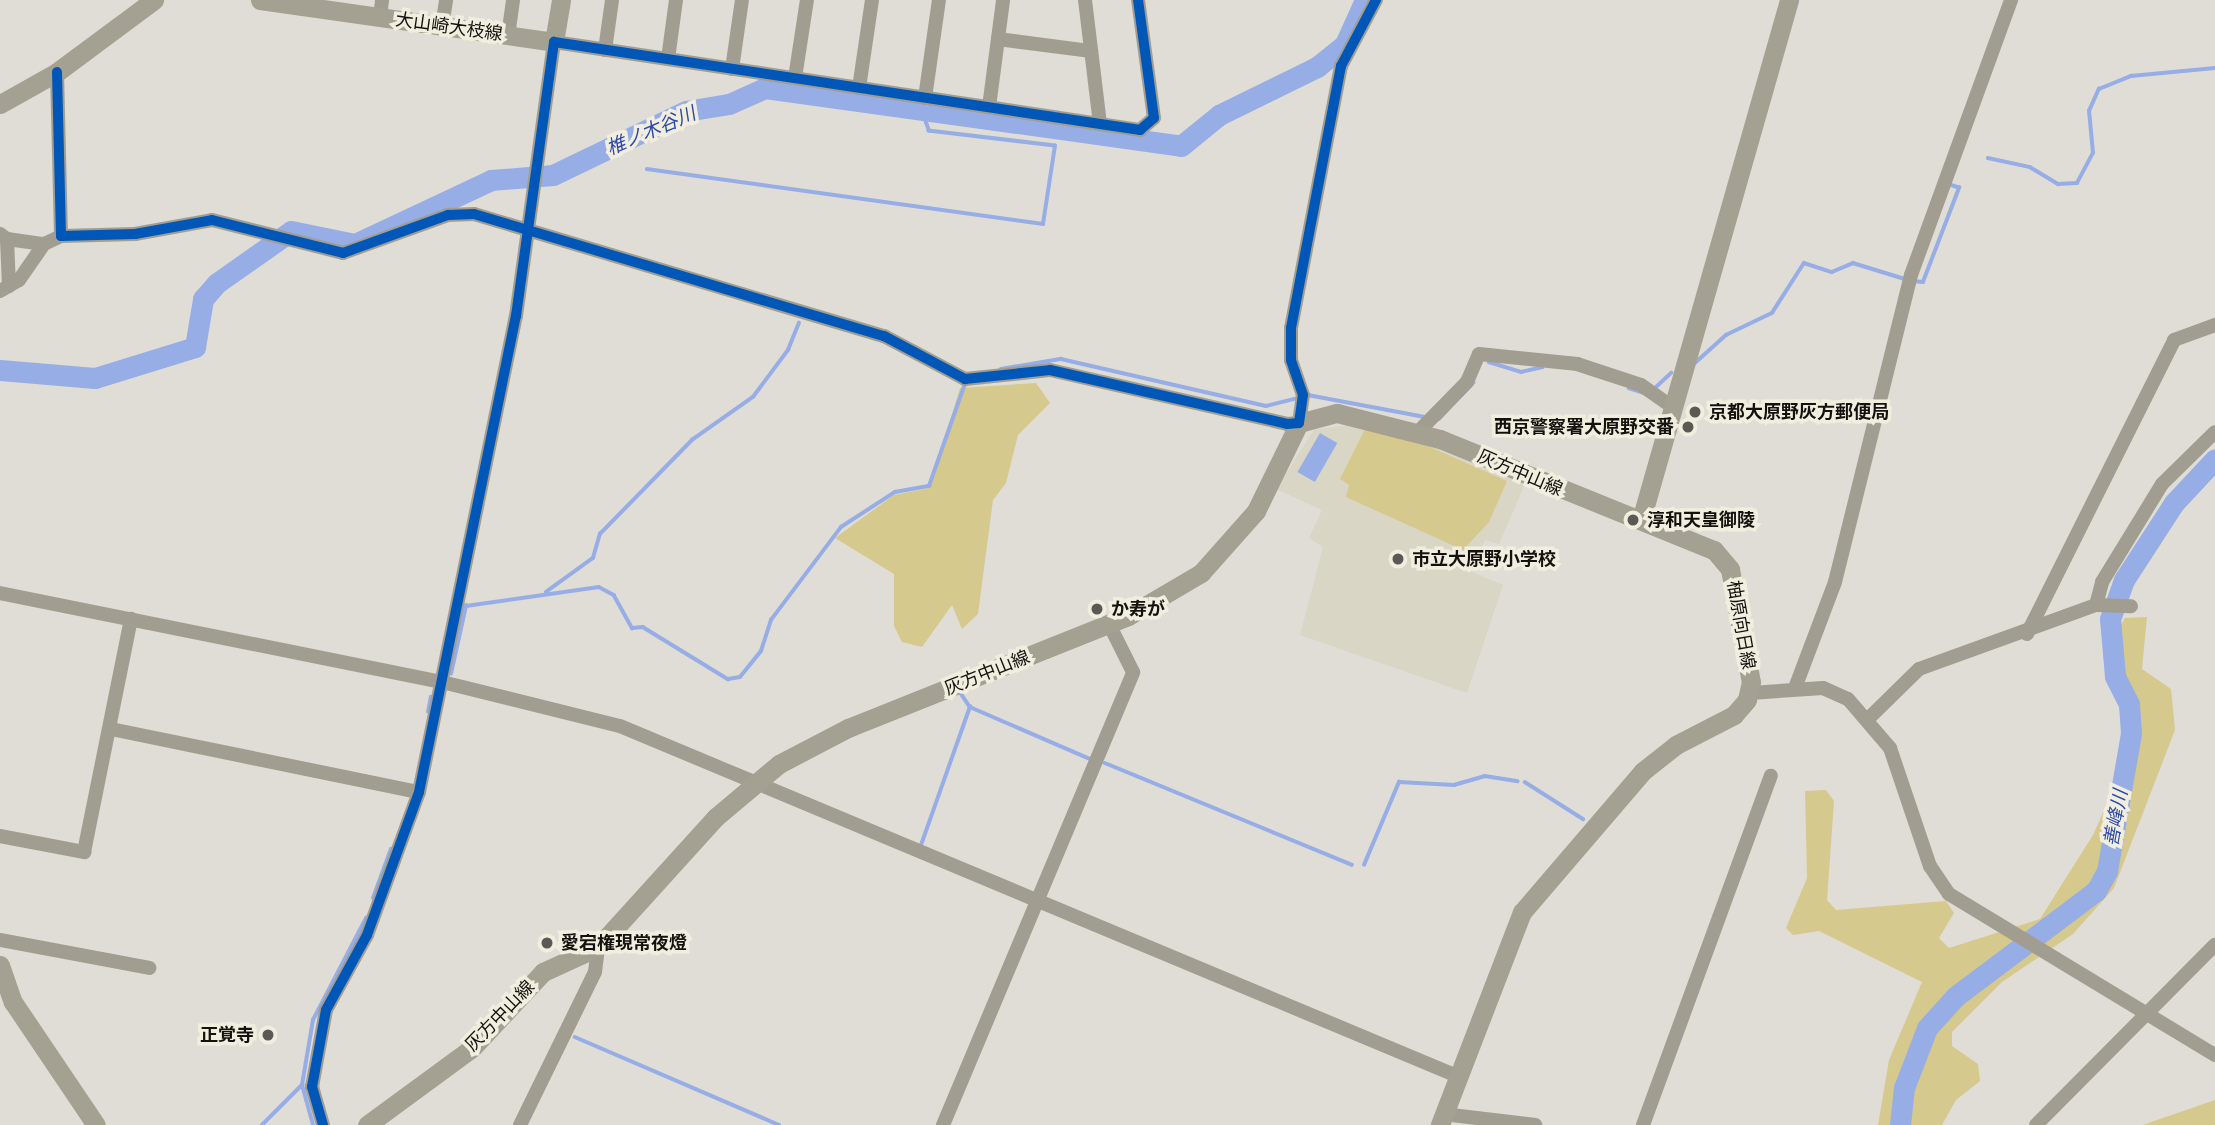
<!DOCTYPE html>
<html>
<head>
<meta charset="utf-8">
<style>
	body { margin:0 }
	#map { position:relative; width:2215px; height:1125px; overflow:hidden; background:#dfddd6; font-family:"Fira Sans","Noto Sans JP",sans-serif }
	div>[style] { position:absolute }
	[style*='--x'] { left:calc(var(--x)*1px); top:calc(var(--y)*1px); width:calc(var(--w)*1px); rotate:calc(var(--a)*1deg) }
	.built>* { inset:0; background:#d9d6c6 }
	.green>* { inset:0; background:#d6c98d }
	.water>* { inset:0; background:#97ade5; transform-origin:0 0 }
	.stream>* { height:3.5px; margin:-1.75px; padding:0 1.75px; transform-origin:1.75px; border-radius:1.75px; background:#97ade5 }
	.river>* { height:21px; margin:-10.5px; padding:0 10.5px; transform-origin:10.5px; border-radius:10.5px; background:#97ade5 }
	.minor>* { height:14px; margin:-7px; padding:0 7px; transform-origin:7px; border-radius:7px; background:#a19e91 }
	.major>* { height:19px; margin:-9.5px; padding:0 9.5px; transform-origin:9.5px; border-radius:9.5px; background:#a4a092 }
	.cycleway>* { height:10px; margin:-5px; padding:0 5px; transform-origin:5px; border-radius:5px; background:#0057b8 }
	.dots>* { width:19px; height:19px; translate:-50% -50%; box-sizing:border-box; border:4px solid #f1eddf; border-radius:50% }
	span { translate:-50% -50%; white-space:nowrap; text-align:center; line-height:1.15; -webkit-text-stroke:7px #f1eddf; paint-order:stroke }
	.street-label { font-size:18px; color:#13120e }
	.poi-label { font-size:18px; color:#13120e; font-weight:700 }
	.left { translate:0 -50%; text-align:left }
	.right { translate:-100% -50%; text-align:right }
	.water-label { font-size:19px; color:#2c49a9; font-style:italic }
</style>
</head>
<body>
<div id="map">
	<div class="built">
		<i style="clip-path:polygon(1369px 422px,1526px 482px,1499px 544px,1485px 540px,1470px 571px,1503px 585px,1467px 693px,1300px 635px,1323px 547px,1309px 538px,1322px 510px,1276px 489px,1314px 430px)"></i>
	</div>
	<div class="green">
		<i style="clip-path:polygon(1036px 383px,1050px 403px,1018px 435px,1006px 483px,993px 500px,978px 614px,962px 629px,952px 605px,922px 647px,902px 642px,894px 626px,894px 574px,835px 538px,894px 495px,930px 488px,960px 388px)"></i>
		<i style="clip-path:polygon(1365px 429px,1421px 443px,1507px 481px,1489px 522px,1463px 550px,1346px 497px,1349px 485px,1340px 479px)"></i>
		<i style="clip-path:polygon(2147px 617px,2142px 669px,2171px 689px,2175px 730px,2114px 888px,2073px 934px,2002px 982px,1952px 1032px,1952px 1046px,1978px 1064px,1980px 1081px,1956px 1100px,1942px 1125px,1878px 1125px,1889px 1060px,1922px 982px,1819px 931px,1793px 935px,1786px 928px,1807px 878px,1805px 791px,1826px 790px,1834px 801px,1827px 900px,1836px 910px,1946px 901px,1954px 913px,1939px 938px,1949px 948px,2040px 919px,2093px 835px,2136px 740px,2115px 634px,2125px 618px)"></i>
		<i style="clip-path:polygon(2215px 1100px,2215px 1125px,2143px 1125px,2157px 1120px)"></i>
	</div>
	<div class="water">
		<i style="left:1320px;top:433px;width:20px;height:45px;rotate:30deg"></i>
	</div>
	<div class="stream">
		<i style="--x:1988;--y:158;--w:43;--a:12.1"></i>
		<i style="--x:2030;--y:167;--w:33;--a:31"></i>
		<i style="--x:2058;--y:184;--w:19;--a:-3"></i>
		<i style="--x:2077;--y:183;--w:34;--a:-62"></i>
		<i style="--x:2093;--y:153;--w:42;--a:-95.4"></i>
		<i style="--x:2089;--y:111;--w:24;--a:-66"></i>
		<i style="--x:2099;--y:89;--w:35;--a:-22"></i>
		<i style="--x:2131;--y:76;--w:84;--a:-5.4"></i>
		<i style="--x:647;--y:169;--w:400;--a:7.9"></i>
		<i style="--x:1043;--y:224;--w:79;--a:-81.3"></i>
		<i style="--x:1055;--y:146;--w:127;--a:-173.2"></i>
		<i style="--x:929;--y:131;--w:23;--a:-110"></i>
		<i style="--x:1912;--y:281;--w:11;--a:5"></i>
		<i style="--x:1923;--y:282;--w:101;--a:-69"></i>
		<i style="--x:1959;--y:188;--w:9;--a:-162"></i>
		<i style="--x:1489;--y:362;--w:34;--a:17"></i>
		<i style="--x:1521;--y:372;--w:22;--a:-13"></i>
		<i style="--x:1695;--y:363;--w:42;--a:-42.1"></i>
		<i style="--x:1726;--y:335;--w:51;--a:-25.6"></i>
		<i style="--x:1772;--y:313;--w:59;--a:-57.4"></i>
		<i style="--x:1804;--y:263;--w:29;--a:18"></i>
		<i style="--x:1832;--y:272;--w:23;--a:-23"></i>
		<i style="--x:1853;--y:263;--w:54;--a:17.1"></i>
		<i style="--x:1001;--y:369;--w:61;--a:-9.5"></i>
		<i style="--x:1061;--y:359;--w:210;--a:12.9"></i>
		<i style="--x:1266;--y:406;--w:32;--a:-14"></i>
		<i style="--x:1629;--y:388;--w:20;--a:18"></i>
		<i style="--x:1655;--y:388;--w:22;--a:-43"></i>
		<i style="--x:1308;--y:395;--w:120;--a:10.6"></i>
		<i style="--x:1439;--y:419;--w:50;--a:-46.6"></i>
		<i style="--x:546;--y:592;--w:58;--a:-35.9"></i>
		<i style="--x:593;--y:558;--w:25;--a:-74"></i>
		<i style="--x:600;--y:534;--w:132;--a:-45.6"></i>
		<i style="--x:692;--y:440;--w:75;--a:-35.2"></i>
		<i style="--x:753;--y:397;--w:59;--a:-53.3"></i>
		<i style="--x:788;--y:350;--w:29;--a:-68"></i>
		<i style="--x:451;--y:674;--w:70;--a:-77.6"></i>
		<i style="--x:466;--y:606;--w:134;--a:-8.1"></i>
		<i style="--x:599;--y:587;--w:17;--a:28"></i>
		<i style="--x:614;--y:595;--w:38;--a:61"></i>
		<i style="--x:632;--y:628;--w:11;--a:-5"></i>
		<i style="--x:643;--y:627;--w:100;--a:31.5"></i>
		<i style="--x:728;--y:679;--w:12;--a:-9"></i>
		<i style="--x:740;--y:677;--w:33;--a:-51"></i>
		<i style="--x:761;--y:651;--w:33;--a:-72"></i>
		<i style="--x:771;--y:620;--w:116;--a:-53"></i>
		<i style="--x:841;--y:527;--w:64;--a:-32.9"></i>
		<i style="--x:895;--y:492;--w:35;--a:-10"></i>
		<i style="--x:929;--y:486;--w:108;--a:-70.6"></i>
		<i style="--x:960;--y:692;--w:18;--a:56"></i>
		<i style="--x:970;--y:707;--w:129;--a:23.4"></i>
		<i style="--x:428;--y:712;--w:15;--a:-79"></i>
		<i style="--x:1105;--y:763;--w:267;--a:22.4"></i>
		<i style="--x:1525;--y:782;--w:69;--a:32.5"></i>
		<i style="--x:920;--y:848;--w:150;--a:-70.5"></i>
		<i style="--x:1364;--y:865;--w:90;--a:-67.1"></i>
		<i style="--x:1399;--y:782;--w:55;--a:3.1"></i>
		<i style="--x:1454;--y:785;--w:32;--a:-16"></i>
		<i style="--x:1485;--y:776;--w:33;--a:9"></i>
		<i style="--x:373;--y:898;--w:52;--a:-69.8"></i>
		<i style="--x:575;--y:1037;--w:222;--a:23.3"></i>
		<i style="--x:262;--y:1125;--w:57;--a:-45"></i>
		<i style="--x:313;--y:1125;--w:41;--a:-105.4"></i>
		<i style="--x:302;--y:1085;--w:66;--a:-80.4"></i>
		<i style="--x:313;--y:1020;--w:115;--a:-62.5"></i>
	</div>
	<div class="river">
		<i style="--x:0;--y:370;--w:95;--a:4.8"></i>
		<i style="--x:95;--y:378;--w:105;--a:-17.2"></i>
		<i style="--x:195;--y:347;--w:49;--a:-80.5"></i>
		<i style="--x:203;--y:299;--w:21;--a:-49"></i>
		<i style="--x:217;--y:283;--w:90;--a:-35.1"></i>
		<i style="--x:291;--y:231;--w:65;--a:11.5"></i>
		<i style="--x:355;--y:244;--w:150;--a:-25.2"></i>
		<i style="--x:491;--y:180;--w:62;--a:-4.6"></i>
		<i style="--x:553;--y:175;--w:148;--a:-25.7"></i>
		<i style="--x:686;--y:111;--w:44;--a:-9.2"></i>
		<i style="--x:729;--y:104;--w:39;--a:-24"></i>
		<i style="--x:765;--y:88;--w:420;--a:7.9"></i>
		<i style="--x:1181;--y:146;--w:49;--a:-39.2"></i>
		<i style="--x:1219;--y:115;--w:109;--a:-26.1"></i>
		<i style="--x:1317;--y:67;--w:36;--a:-39"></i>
		<i style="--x:1345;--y:44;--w:48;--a:-65.6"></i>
		<i style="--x:1900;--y:1125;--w:37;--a:-84"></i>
		<i style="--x:1904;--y:1088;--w:64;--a:-69"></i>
		<i style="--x:1927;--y:1028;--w:43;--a:-47.8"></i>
		<i style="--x:1956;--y:996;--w:175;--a:-36.9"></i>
		<i style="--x:2096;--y:891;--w:23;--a:-61"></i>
		<i style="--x:2107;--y:871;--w:140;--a:-80.1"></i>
		<i style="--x:2131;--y:733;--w:29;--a:-94"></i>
		<i style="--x:2129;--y:704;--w:31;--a:-117"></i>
		<i style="--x:2115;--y:676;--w:57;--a:-95"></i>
		<i style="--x:2110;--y:619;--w:41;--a:-70.3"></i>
		<i style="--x:2124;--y:580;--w:92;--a:-57"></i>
		<i style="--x:2174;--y:503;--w:60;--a:-47"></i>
	</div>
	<div class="minor">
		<i style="--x:1085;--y:0;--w:125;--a:83.1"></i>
		<i style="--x:380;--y:17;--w:17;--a:-83"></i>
		<i style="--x:442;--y:26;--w:26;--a:-81"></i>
		<i style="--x:508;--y:36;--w:36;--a:-82"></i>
		<i style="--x:998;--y:39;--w:94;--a:7.4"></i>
		<i style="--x:605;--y:50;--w:50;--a:-82"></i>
		<i style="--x:668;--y:59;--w:60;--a:-82.3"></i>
		<i style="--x:732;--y:69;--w:70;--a:-81.8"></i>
		<i style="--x:57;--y:72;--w:164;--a:88.6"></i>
		<i style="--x:61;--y:236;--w:74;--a:-1.5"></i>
		<i style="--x:135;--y:234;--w:78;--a:-10.3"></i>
		<i style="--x:212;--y:220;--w:135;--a:14.1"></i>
		<i style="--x:343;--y:253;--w:112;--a:-19.9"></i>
		<i style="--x:448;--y:215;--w:26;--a:-2"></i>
		<i style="--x:474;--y:214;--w:428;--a:16.6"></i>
		<i style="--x:884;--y:336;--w:92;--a:28"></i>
		<i style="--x:965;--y:379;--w:85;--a:-6"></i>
		<i style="--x:1050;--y:370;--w:243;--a:12.8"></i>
		<i style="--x:1287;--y:424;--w:12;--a:-5"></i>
		<i style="--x:1299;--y:423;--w:28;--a:-82"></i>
		<i style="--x:1303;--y:395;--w:37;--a:-109"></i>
		<i style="--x:1291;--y:360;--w:32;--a:-90"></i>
		<i style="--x:1291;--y:328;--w:267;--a:-79.2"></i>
		<i style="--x:1341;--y:66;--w:75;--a:-62.1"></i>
		<i style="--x:795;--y:78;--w:79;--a:-81.3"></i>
		<i style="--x:859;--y:88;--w:89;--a:-81.6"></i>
		<i style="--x:925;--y:98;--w:99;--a:-81.9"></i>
		<i style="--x:989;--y:107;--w:108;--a:-82.5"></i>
		<i style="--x:0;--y:234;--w:9;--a:36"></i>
		<i style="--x:7;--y:239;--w:47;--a:87.6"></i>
		<i style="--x:7;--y:239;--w:37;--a:8"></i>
		<i style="--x:0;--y:291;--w:22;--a:-30"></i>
		<i style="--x:19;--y:280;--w:44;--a:-55.2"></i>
		<i style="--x:44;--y:244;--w:19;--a:-25"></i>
		<i style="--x:1418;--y:432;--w:70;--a:-45.6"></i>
		<i style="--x:1467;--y:382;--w:30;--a:-67"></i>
		<i style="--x:1479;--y:354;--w:99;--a:5.8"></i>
		<i style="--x:1577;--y:364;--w:67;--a:18.2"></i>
		<i style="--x:1641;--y:385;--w:39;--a:35"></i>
		<i style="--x:0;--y:593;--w:451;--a:11.4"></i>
		<i style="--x:442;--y:682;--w:183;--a:13.9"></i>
		<i style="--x:620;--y:726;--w:907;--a:22.69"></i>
		<i style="--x:2096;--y:605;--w:24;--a:-75"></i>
		<i style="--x:2102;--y:582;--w:115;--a:-58.5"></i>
		<i style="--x:2162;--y:484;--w:74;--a:-44.5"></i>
		<i style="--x:2027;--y:634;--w:329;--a:-63.4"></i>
		<i style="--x:2174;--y:340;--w:44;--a:-20.1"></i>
		<i style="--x:1795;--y:688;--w:113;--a:-69.3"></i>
		<i style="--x:1835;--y:582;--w:316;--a:-76.1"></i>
		<i style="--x:1911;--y:275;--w:293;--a:-70"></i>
		<i style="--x:1750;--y:693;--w:73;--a:-3.9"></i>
		<i style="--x:1823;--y:688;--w:27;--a:24"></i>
		<i style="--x:1848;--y:699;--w:65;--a:49.4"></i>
		<i style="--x:1890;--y:748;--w:125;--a:71.3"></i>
		<i style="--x:1930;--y:866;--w:34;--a:56"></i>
		<i style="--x:1949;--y:894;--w:311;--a:31.2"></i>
		<i style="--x:1869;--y:718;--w:70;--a:-44.4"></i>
		<i style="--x:1919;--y:669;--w:188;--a:-19.9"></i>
		<i style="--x:2096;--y:605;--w:35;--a:2"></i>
		<i style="--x:111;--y:729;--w:314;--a:11.6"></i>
		<i style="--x:0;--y:836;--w:86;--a:10.8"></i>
		<i style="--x:84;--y:852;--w:238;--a:-78.6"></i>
		<i style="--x:0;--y:940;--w:152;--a:10.6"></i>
		<i style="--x:1443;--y:1114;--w:93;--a:6.8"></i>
		<i style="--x:323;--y:1125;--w:40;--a:-106"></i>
		<i style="--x:312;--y:1087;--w:78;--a:-79.7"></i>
		<i style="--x:326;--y:1010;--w:85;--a:-61.3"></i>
		<i style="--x:367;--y:935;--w:152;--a:-70"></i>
		<i style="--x:419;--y:792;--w:486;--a:-78.5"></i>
		<i style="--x:516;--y:316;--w:277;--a:-82.1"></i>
		<i style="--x:554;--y:42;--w:593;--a:8.54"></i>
		<i style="--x:1140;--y:130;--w:18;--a:-41"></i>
		<i style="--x:1154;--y:118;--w:119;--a:-97.7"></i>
		<i style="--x:520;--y:1125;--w:170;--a:-63.9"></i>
		<i style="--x:595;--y:972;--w:25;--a:-83"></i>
		<i style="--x:943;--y:1125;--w:491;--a:-67.2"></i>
		<i style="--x:1133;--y:672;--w:54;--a:-116.6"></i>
		<i style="--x:1643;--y:1125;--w:372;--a:-69.9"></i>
		<i style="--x:2036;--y:1125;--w:254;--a:-45.2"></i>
	</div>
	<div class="major">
		<i style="--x:260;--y:0;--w:297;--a:8.1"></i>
		<i style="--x:554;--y:42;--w:43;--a:-80.5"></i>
		<i style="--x:0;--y:104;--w:65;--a:-29.3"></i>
		<i style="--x:57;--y:72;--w:121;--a:-36.6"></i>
		<i style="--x:1641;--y:520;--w:541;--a:-74.11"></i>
		<i style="--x:0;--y:965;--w:39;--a:71"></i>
		<i style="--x:13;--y:1002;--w:148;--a:56"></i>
		<i style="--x:367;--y:1125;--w:130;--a:-36.3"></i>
		<i style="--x:472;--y:1048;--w:104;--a:-46.9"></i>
		<i style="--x:543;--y:972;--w:60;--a:-24.4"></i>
		<i style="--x:598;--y:947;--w:176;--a:-47.8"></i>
		<i style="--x:716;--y:817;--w:82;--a:-40.1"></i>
		<i style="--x:779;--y:764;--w:78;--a:-27.6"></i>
		<i style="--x:848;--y:728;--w:302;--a:-21.8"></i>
		<i style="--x:1128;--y:616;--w:85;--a:-30.5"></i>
		<i style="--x:1201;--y:573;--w:83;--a:-48.4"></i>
		<i style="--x:1256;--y:511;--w:98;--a:-64"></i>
		<i style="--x:1299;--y:423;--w:39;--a:-15"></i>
		<i style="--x:1337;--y:413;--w:106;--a:14.2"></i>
		<i style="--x:1440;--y:439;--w:296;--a:22.1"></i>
		<i style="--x:1714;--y:550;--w:25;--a:50"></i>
		<i style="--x:1730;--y:569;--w:115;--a:79.5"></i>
		<i style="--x:1751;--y:682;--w:18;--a:103"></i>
		<i style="--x:1747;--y:700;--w:20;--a:131"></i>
		<i style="--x:1734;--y:715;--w:65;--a:152.7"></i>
		<i style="--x:1676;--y:745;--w:42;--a:141.8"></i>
		<i style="--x:1643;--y:771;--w:186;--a:130.6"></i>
		<i style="--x:1522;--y:912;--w:228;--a:111.1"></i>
	</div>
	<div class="cycleway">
		<i style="--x:57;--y:72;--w:164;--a:88.6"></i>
		<i style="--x:61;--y:236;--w:74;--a:-1.5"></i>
		<i style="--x:135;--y:234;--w:78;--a:-10.3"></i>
		<i style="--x:212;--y:220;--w:135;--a:14.1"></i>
		<i style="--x:343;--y:253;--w:112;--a:-19.9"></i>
		<i style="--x:448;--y:215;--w:26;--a:-2"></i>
		<i style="--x:474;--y:214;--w:428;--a:16.6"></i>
		<i style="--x:884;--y:336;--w:92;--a:28"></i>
		<i style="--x:965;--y:379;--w:85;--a:-6"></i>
		<i style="--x:1050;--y:370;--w:243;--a:12.8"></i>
		<i style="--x:1287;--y:424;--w:12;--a:-5"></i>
		<i style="--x:1299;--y:423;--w:28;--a:-82"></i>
		<i style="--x:1303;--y:395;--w:37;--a:-109"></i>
		<i style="--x:1291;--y:360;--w:32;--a:-90"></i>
		<i style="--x:1291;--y:328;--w:267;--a:-79.2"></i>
		<i style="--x:1341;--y:66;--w:75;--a:-62.1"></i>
		<i style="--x:323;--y:1125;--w:40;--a:-106"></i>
		<i style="--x:312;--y:1087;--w:78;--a:-79.7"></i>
		<i style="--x:326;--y:1010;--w:85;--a:-61.3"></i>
		<i style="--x:367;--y:935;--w:152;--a:-70"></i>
		<i style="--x:419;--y:792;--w:486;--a:-78.5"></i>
		<i style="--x:516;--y:316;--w:277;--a:-82.1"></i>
		<i style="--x:554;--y:42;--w:593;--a:8.54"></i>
		<i style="--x:1140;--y:130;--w:18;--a:-41"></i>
		<i style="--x:1154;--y:118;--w:119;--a:-97.7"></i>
	</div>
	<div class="dots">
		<i style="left:1695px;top:412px;background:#5a5954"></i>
		<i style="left:1688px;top:427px;background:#5a5954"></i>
		<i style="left:1633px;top:520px;background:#5a5954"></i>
		<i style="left:1398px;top:559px;background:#5a5954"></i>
		<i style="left:1097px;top:609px;background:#5a5954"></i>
		<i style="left:547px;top:943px;background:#5a5954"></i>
		<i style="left:268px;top:1035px;background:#5a5954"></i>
	</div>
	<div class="street-label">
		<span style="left:449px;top:27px;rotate:8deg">大山崎大枝線</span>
		<span style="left:1520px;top:473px;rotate:23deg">灰方中山線</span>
		<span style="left:1741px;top:625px;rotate:80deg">柚原向日線</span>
		<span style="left:987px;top:673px;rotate:-22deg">灰方中山線</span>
		<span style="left:500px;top:1016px;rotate:-46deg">灰方中山線</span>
	</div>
	<div class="poi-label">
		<span class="left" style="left:1709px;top:412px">京都大原野灰方郵便局</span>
		<span class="right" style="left:1674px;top:427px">西京警察署大原野交番</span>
		<span class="left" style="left:1647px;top:520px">淳和天皇御陵</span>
		<span class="left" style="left:1412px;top:559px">市立大原野小学校</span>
		<span class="left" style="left:1111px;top:609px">か寿が</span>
		<span class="left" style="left:561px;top:943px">愛宕権現常夜燈</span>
		<span class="right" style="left:254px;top:1035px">正覚寺</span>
	</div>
	<div class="water-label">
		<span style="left:651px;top:131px;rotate:-23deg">椎ノ木谷川</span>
		<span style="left:2116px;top:818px;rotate:-80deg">善峰川</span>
	</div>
</div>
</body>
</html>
